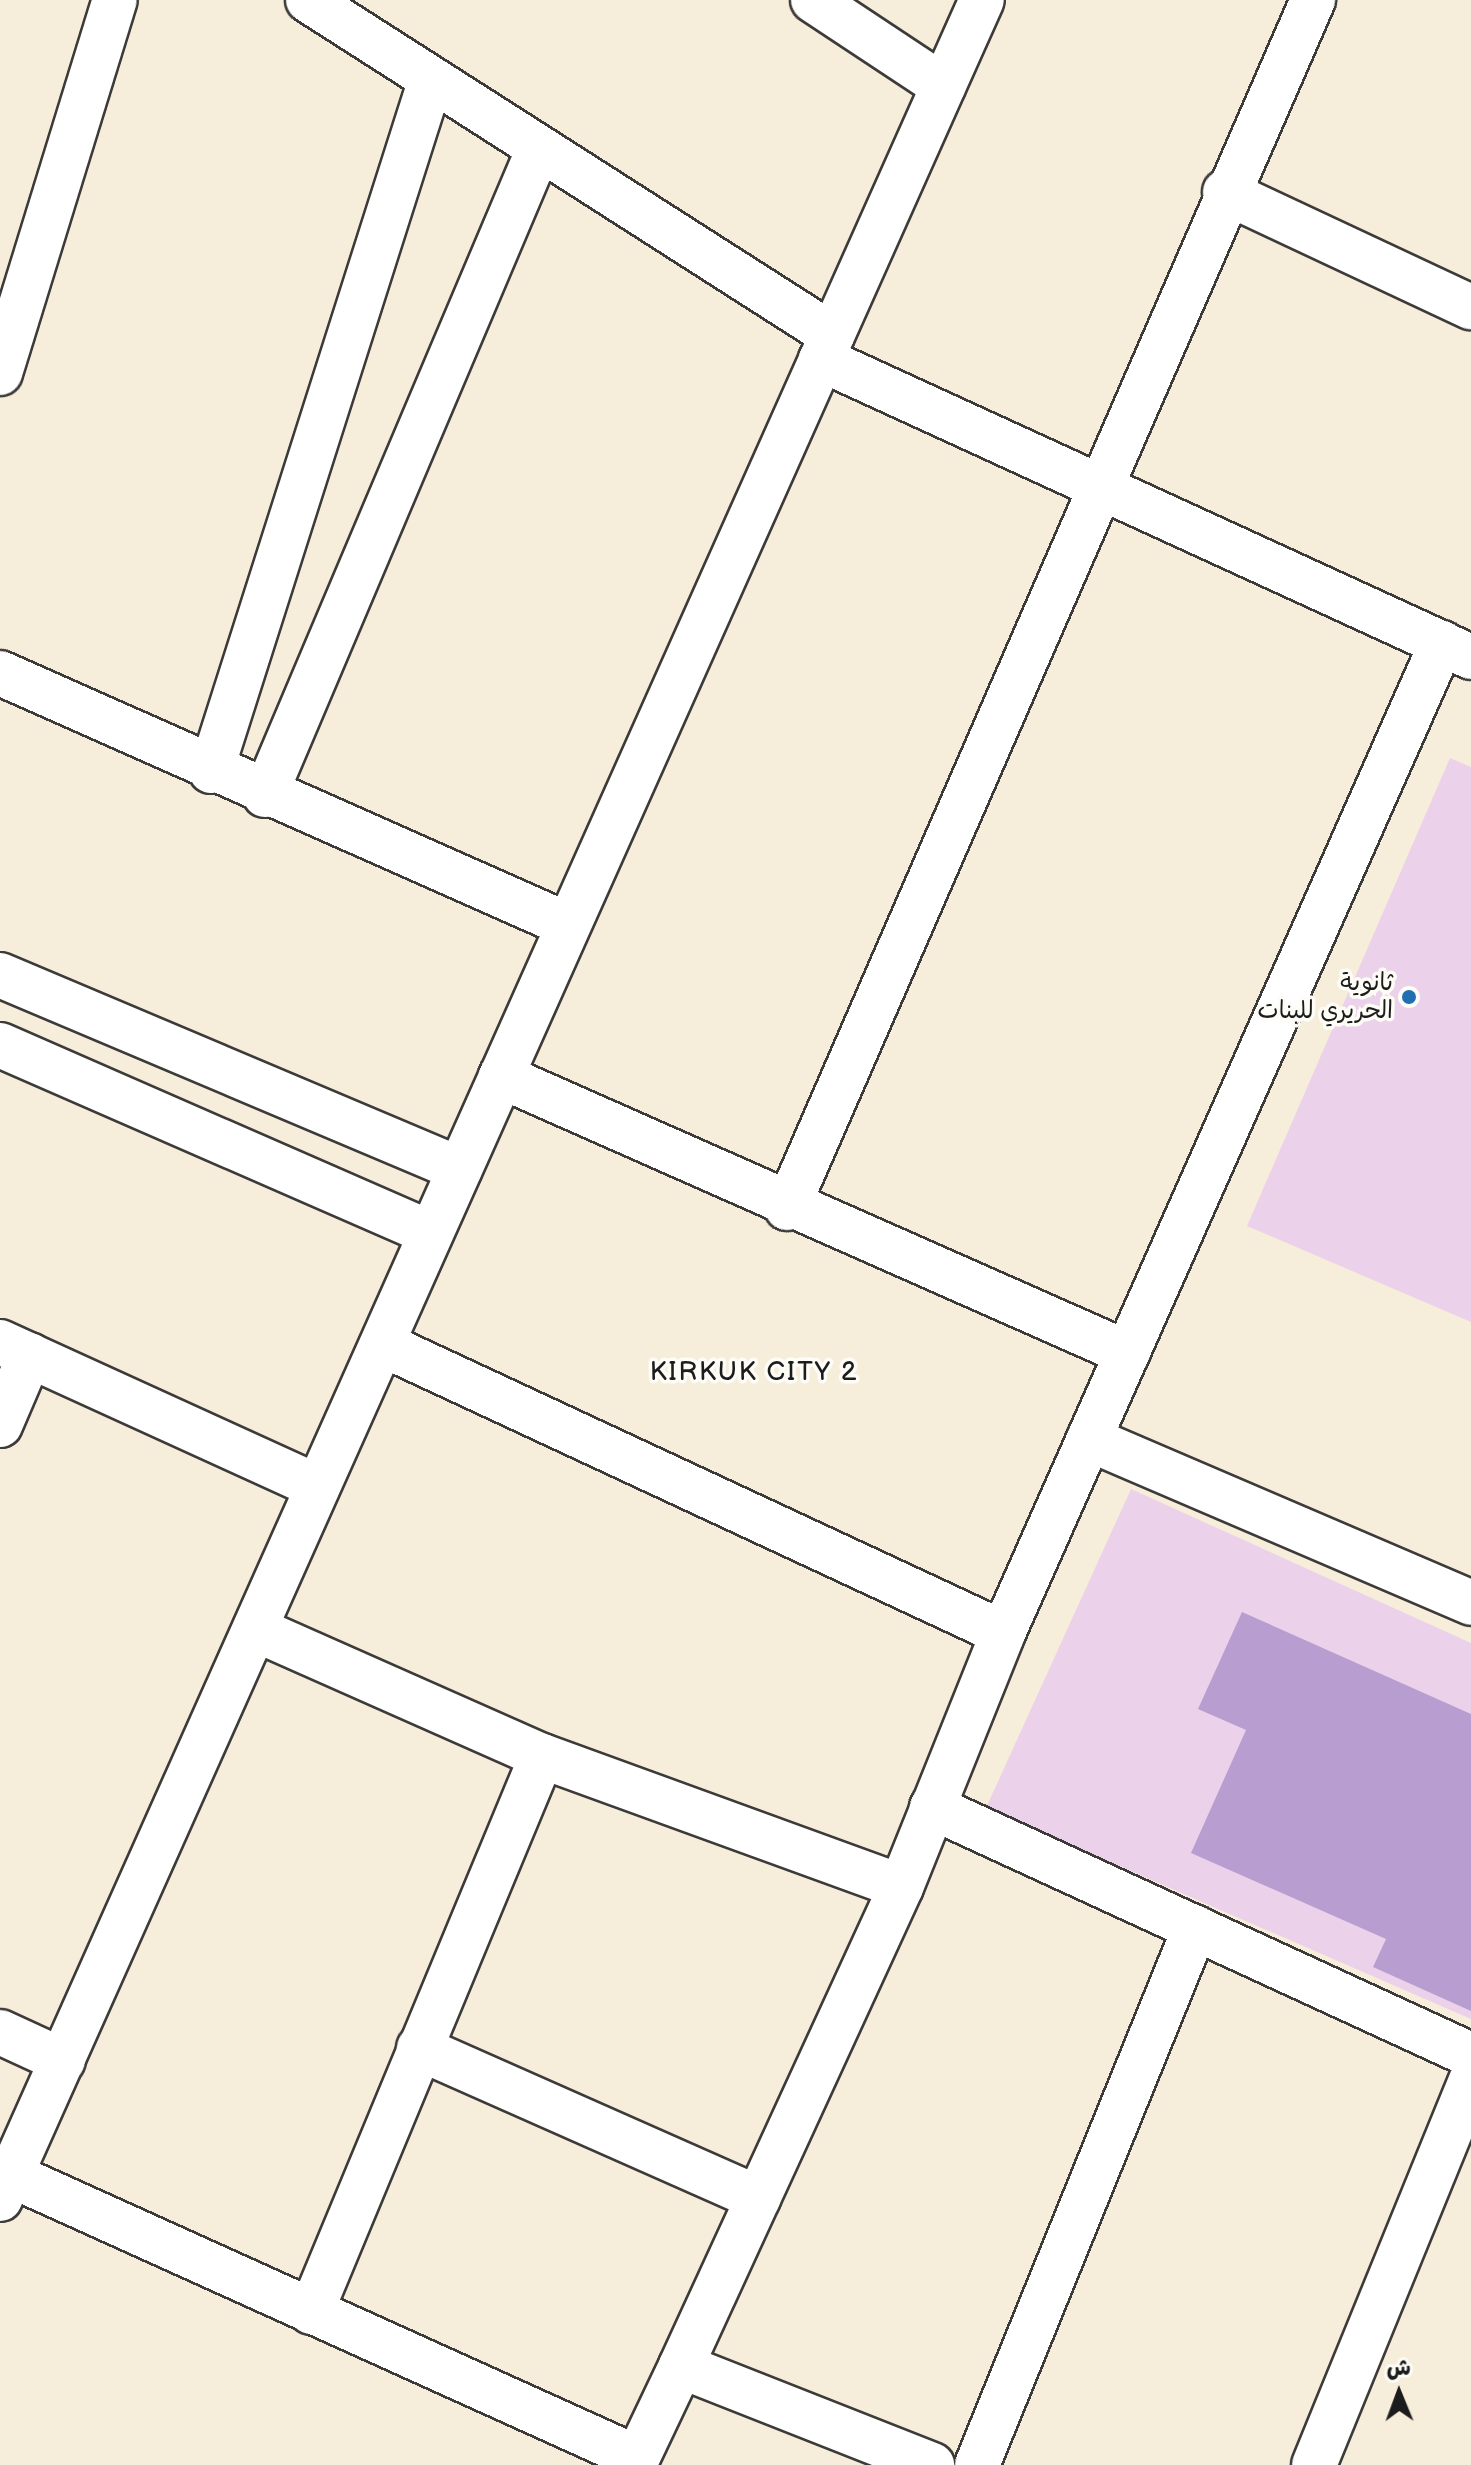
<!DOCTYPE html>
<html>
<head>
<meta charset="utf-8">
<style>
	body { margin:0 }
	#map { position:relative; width:1471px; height:2465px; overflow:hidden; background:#f7eddb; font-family:"Balsamiq Sans","Playpen Sans Arabic",sans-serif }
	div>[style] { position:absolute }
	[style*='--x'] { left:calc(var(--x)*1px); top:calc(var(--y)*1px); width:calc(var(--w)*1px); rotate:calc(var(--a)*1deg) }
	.built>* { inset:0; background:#ecd1ea }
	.building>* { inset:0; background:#b89dd1 }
	.roads { filter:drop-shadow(2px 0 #3d3b39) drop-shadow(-2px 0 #3d3b39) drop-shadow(0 2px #3d3b39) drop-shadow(0 -2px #3d3b39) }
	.minor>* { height:44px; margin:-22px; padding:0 22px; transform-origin:22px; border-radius:22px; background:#fff }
	.dots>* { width:22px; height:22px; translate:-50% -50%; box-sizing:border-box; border:4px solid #fdfcf7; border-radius:50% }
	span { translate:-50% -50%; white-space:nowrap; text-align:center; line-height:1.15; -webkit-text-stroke:7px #fdfcf7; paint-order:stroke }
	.poi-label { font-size:24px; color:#1c1c1c }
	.right { translate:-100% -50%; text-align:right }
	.neighbourhood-label { font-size:26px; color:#1c1c1c; letter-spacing:2px }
	.north { position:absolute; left:1359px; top:2353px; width:80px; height:80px; -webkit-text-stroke:6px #fdfcf7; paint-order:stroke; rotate:359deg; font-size:22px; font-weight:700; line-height:32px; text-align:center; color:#1c1c1c }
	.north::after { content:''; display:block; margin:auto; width:28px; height:36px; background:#1c1c1c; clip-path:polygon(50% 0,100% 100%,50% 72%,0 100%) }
</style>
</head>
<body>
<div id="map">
	<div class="built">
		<i style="clip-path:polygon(1450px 758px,1471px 767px,1471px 1322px,1247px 1226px)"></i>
		<i style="clip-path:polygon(1131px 1489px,1471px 1643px,1471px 2019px,986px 1808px)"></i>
	</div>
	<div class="building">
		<i style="clip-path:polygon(1242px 1612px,1471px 1714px,1471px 2011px,1373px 1967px,1386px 1939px,1191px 1853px,1246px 1730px,1198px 1709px)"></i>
	</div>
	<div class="roads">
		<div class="minor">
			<i style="--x:308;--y:0;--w:622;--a:32.59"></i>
			<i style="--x:813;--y:0;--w:156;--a:33.5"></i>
			<i style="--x:1225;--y:192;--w:272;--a:25.1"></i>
			<i style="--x:821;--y:359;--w:715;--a:24.63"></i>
			<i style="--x:0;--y:373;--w:390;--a:-72.9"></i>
			<i style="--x:0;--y:673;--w:621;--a:23.93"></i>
			<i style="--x:211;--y:771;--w:726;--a:-72.36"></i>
			<i style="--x:265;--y:795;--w:699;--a:-67.03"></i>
			<i style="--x:0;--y:975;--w:499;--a:22.9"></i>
			<i style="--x:0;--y:1045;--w:470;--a:23.6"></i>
			<i style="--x:501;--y:1076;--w:685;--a:23.87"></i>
			<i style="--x:787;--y:1208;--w:1318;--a:-66.47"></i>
			<i style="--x:0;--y:1342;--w:349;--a:24.5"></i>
			<i style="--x:382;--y:1344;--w:685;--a:24.96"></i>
			<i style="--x:0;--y:1425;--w:76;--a:-66.8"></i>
			<i style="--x:1089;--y:1439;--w:416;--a:23.2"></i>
			<i style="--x:255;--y:1629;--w:314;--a:23.9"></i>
			<i style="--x:542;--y:1756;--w:382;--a:20"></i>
			<i style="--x:932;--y:1807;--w:593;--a:24.71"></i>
			<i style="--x:0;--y:2032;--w:69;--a:24.7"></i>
			<i style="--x:419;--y:2048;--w:371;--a:23.9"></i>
			<i style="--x:11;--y:2175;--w:687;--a:24.33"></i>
			<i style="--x:0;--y:2199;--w:2408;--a:-65.94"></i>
			<i style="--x:311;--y:2312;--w:602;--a:-67.44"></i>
			<i style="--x:681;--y:2366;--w:527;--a:-65.33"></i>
			<i style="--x:901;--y:1887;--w:274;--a:-68.1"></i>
			<i style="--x:1003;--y:1633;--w:1083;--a:-66.09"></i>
			<i style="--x:634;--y:2465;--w:110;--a:-64.6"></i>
			<i style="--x:681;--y:2366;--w:270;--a:21.5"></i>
			<i style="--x:977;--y:2465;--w:580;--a:-67.9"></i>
			<i style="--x:1314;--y:2465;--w:416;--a:-67.8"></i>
		</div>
	</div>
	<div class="dots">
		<i style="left:1409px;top:997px;background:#1f6fb2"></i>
	</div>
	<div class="poi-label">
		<span class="right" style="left:1393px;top:997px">ثانوية<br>الحريري للبنات</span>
	</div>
	<div class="neighbourhood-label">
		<span style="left:754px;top:1373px">KIRKUK CITY 2</span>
	</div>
	<div class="north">ش</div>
</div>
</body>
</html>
